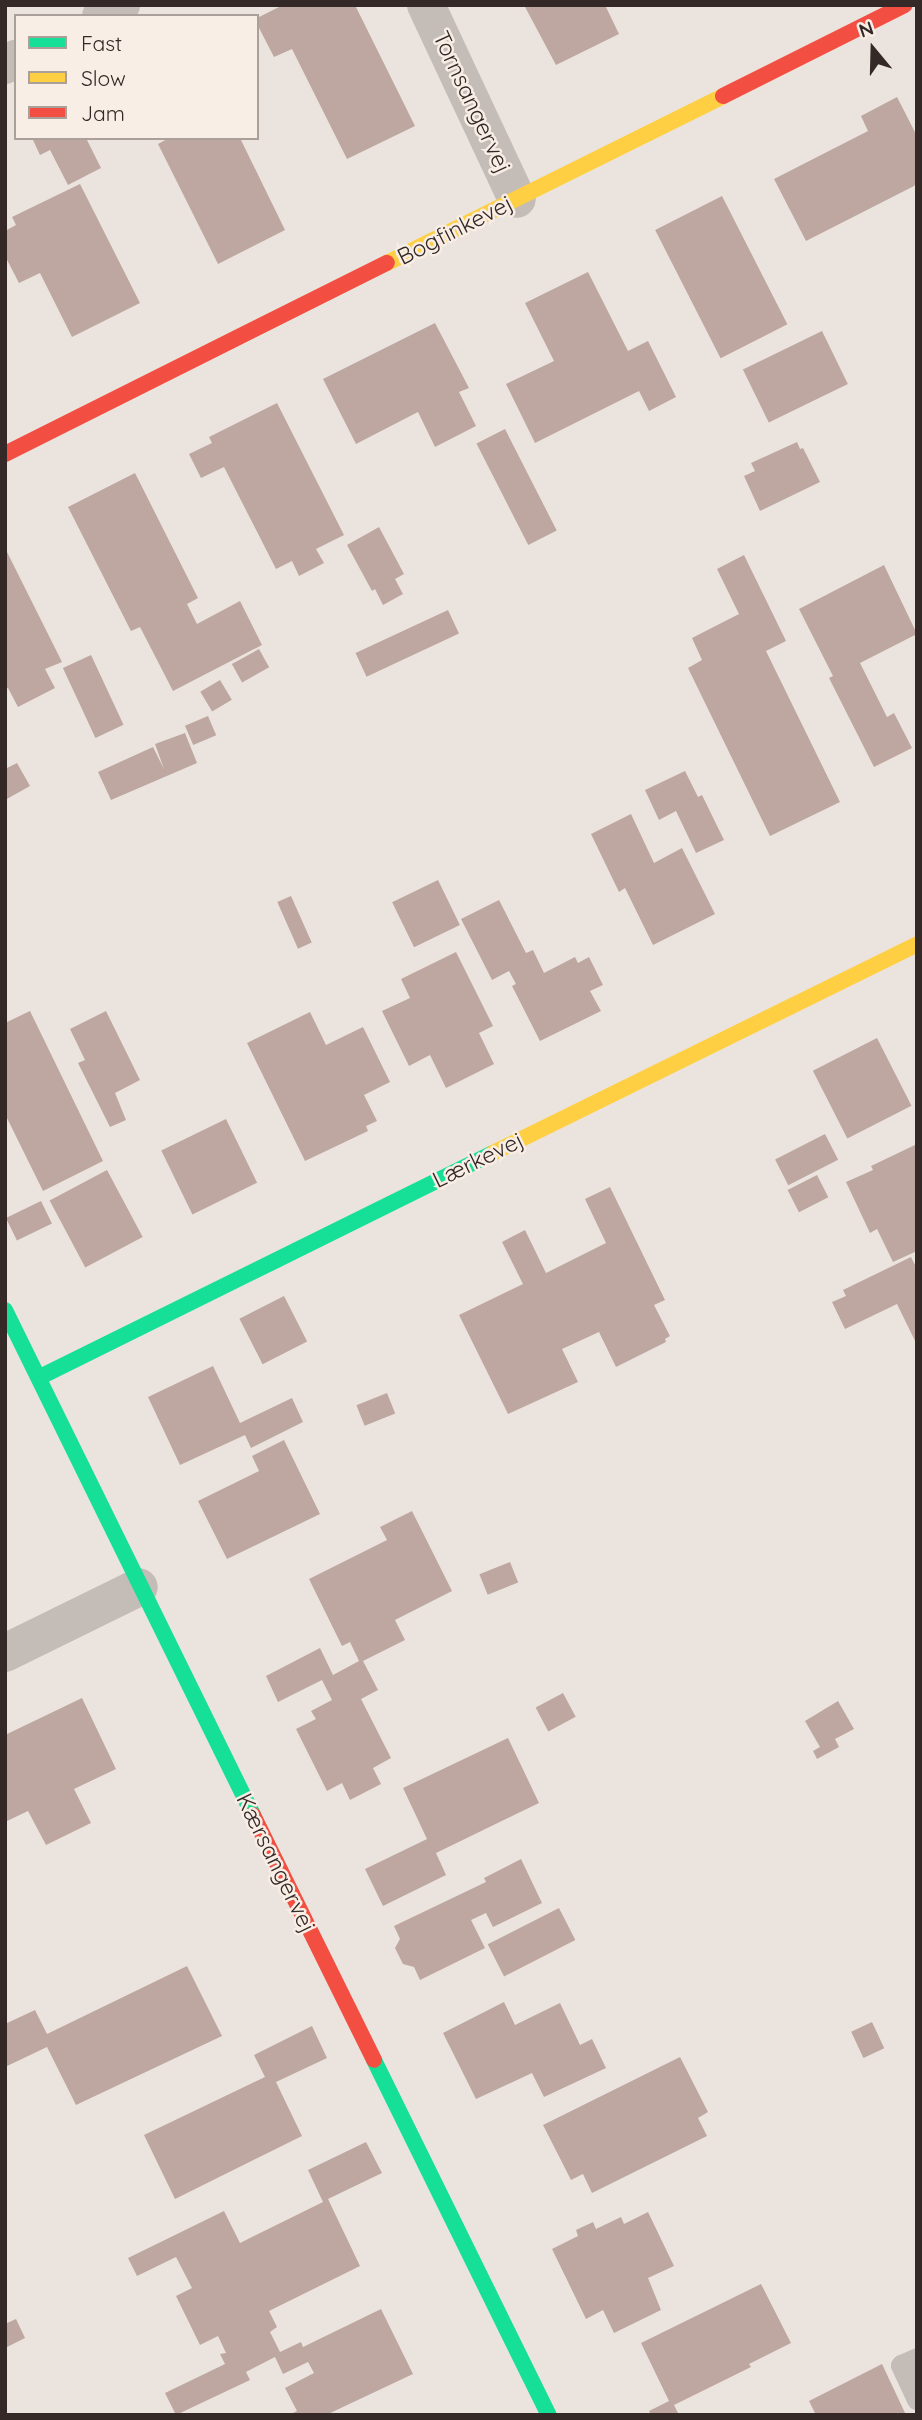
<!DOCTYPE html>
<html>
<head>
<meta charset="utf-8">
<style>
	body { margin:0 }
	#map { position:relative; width:922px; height:2420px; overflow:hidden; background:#ebe4de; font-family:Quicksand,sans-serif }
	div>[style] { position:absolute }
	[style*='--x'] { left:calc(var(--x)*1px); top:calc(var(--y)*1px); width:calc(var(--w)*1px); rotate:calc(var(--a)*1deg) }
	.building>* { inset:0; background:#bea7a0; transform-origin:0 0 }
	.lane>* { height:21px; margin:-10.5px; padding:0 10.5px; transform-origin:10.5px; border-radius:10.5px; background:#c4bcb7 }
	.street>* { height:38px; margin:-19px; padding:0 19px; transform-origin:19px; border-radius:19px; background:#c4bcb7 }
	.fast>* { height:16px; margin:-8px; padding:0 8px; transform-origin:8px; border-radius:8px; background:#16e098 }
	.slow>* { height:16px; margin:-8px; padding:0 8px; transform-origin:8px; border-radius:8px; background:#ffcf43 }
	.jam>* { height:16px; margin:-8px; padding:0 8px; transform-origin:8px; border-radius:8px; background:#f24e42 }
	span { translate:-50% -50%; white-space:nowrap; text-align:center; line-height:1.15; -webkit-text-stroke:5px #f8eee5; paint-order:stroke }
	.street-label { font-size:23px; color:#342926 }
	.frame { position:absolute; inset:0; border:7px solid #342926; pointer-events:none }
	.legend { position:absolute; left:14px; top:14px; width:245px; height:126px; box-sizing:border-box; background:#f8eee5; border:2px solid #aa9f99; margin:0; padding:9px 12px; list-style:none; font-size:21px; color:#342926 }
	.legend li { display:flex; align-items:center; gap:14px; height:35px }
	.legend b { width:35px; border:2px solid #aa9f99 }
	.north { position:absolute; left:838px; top:14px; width:70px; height:70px; -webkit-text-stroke:5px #f8eee5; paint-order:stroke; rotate:341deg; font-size:19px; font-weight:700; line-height:28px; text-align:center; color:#342926 }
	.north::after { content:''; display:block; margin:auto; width:24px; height:32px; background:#342926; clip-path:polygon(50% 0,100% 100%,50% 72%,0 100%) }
</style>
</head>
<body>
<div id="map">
	<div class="building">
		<i style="clip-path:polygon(283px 5px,355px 5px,415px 126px,347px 159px,292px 49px,274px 57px,257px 24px,257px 18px)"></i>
		<i style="clip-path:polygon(524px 5px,605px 5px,619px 34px,556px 65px)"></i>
		<i style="clip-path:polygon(897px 97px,917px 136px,917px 182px,914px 186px,806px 241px,774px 179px,868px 131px,861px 116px)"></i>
		<i style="clip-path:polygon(32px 138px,86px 138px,101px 168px,68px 185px,50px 150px,40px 155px)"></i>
		<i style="clip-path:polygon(169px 138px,240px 138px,285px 230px,218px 264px,158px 144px)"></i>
		<i style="clip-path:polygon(80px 184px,140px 303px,72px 337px,40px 273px,19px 283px,5px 256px,5px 231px,16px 225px,12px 217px)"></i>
		<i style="left:722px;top:196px;width:144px;height:75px;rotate:63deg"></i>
		<i style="clip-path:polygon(588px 272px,628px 351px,648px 341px,676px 397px,649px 411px,639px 391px,535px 443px,506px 384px,554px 361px,525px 303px)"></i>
		<i style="clip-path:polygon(435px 323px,469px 388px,459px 392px,476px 426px,435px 447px,418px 412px,356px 444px,323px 379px)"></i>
		<i style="left:822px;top:331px;width:59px;height:88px;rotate:64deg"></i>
		<i style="clip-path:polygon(277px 403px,344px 535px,316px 549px,324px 563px,299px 576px,292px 561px,276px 569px,224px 467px,201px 478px,189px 454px,212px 443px,209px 437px)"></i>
		<i style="left:505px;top:429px;width:114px;height:32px;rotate:63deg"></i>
		<i style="clip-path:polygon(797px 442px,800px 449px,803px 448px,820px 482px,760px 511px,744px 476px,755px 471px,751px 463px)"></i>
		<i style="clip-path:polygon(135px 473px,198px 598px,187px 604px,197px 624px,240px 601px,262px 645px,173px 691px,140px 627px,131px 631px,68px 507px)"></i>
		<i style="clip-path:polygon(379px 527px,404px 574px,395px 579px,403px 594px,383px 605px,375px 589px,372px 591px,347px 545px)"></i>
		<i style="clip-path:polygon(5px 548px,62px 662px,45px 669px,55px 688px,18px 707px,8px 688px,5px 689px)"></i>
		<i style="clip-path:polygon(744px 555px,786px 641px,766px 651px,840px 802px,770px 836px,688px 668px,702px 660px,692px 638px,739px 614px,717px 569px)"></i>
		<i style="clip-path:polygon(884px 565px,917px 634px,860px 663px,887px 717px,894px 713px,912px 748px,874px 767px,829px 678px,833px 676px,799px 609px)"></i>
		<i style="left:448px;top:610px;width:26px;height:102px;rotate:65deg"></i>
		<i style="left:259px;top:649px;width:21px;height:31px;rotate:61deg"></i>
		<i style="left:91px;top:655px;width:77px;height:31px;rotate:65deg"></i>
		<i style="left:220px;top:680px;width:23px;height:23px;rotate:59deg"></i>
		<i style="left:208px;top:716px;width:21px;height:25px;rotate:67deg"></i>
		<i style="clip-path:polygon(185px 733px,197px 763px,111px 800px,98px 772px,153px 747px,164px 769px,155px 744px)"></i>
		<i style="clip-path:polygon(17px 763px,30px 786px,5px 800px,5px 769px)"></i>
		<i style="clip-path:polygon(685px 771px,698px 797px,702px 795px,724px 840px,696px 853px,676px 811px,659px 820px,645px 790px)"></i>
		<i style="clip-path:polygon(631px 814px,654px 863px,682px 848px,715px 914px,653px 945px,625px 888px,619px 892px,591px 834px)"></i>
		<i style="left:438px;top:880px;width:50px;height:51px;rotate:64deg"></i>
		<i style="left:291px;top:896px;width:51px;height:15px;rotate:66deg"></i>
		<i style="clip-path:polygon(499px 900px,526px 953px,533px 950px,544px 973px,575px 957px,578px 963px,589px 957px,603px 985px,590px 991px,601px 1011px,540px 1041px,512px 986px,516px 984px,509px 971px,492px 980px,461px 919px)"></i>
		<i style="clip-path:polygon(456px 952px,493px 1026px,479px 1033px,494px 1064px,446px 1088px,430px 1055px,409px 1066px,382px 1011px,410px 998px,401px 979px)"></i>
		<i style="clip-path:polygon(30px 1011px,103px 1161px,43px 1191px,5px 1114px,5px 1023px)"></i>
		<i style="clip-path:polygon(106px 1011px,140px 1080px,115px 1093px,126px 1120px,110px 1127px,78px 1063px,85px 1060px,70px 1029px)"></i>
		<i style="clip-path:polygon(310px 1012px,326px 1045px,363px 1027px,390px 1082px,364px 1095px,377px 1121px,366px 1126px,368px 1131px,305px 1161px,247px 1043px)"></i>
		<i style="left:877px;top:1038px;width:76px;height:72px;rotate:63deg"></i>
		<i style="left:226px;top:1119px;width:71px;height:72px;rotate:64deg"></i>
		<i style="left:825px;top:1134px;width:29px;height:56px;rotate:63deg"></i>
		<i style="clip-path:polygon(917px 1144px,917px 1251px,893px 1262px,877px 1229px,870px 1233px,846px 1182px,873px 1170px,871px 1166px)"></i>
		<i style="left:107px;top:1170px;width:76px;height:65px;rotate:62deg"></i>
		<i style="left:817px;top:1175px;width:25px;height:33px;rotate:63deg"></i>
		<i style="clip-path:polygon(610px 1187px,665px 1300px,654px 1305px,670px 1336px,665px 1339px,666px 1342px,616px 1367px,599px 1332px,562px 1349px,578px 1382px,508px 1414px,459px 1315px,523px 1284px,502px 1242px,525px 1230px,546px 1273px,606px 1243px,585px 1199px)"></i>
		<i style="left:41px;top:1201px;width:25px;height:39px;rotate:64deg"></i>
		<i style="clip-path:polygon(911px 1257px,917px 1269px,917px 1345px,897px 1304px,845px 1329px,832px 1302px,846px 1296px,843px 1290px)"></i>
		<i style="left:284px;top:1296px;width:51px;height:50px;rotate:63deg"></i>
		<i style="clip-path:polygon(213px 1366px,240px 1423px,292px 1398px,303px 1422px,251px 1448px,245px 1435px,180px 1465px,148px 1397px)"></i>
		<i style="left:387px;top:1393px;width:22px;height:33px;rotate:68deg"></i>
		<i style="clip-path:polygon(284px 1440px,320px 1514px,227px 1559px,198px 1501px,259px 1471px,252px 1456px)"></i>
		<i style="clip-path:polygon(412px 1511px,452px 1591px,395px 1620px,405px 1640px,363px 1661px,378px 1690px,361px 1699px,391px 1758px,373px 1768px,381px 1784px,350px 1800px,342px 1783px,327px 1791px,296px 1729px,316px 1719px,311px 1711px,332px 1700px,322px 1680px,278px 1702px,266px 1676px,320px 1648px,333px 1675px,359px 1661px,350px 1642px,342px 1646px,309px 1579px,387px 1540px,380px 1527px)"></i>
		<i style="left:510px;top:1562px;width:22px;height:33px;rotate:68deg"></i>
		<i style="left:563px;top:1693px;width:27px;height:31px;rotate:62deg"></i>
		<i style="clip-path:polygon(82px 1698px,116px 1769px,74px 1789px,91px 1823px,46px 1845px,28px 1811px,5px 1822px,5px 1735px)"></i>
		<i style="clip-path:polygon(838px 1701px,854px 1729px,835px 1739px,839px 1747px,817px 1759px,813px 1751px,820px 1747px,805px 1721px)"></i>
		<i style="clip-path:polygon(508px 1738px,539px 1803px,436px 1853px,446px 1875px,383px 1906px,365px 1869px,427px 1839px,403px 1788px)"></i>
		<i style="clip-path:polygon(521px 1859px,542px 1903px,493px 1927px,486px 1913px,471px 1920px,485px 1948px,420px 1980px,414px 1967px,403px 1964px,395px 1948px,400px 1939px,394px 1926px,486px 1882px,484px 1878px)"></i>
		<i style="left:559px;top:1908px;width:36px;height:80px;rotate:63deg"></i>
		<i style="clip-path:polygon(187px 1966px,222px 2036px,76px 2105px,47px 2047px,5px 2067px,5px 2024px,35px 2010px,47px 2034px)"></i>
		<i style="clip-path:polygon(504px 2002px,515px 2025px,560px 2003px,580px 2045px,592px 2039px,606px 2068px,544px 2097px,532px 2073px,476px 2099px,443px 2033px)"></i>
		<i style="left:872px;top:2022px;width:29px;height:23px;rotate:65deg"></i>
		<i style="clip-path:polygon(312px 2026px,327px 2058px,276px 2082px,302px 2136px,175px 2199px,144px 2135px,265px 2077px,254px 2055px)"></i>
		<i style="clip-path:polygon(680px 2057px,708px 2112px,698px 2118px,707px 2136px,592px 2193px,583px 2174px,571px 2180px,543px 2125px)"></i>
		<i style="clip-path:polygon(366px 2142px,382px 2173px,328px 2199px,360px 2266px,269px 2311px,277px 2327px,270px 2332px,280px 2352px,301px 2342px,303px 2347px,381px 2309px,413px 2374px,326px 2415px,289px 2415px,297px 2411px,285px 2388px,314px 2373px,308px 2362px,283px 2374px,275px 2357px,246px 2372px,250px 2380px,176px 2415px,165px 2393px,225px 2364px,220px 2354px,226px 2353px,218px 2336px,200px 2345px,176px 2296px,192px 2288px,176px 2257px,137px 2276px,128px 2258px,224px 2211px,240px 2243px,323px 2202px,308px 2170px)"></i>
		<i style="clip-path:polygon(648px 2212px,674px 2266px,648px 2278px,661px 2310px,614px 2333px,603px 2310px,586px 2319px,552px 2249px,578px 2236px,576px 2230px,593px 2222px,596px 2229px,621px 2217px,624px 2224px)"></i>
		<i style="clip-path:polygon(761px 2284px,791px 2343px,749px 2364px,751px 2367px,674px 2405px,679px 2415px,651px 2415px,649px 2411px,669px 2401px,641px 2343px)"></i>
		<i style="clip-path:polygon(16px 2319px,25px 2338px,5px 2348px,5px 2324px)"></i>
		<i style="clip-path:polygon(882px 2364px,906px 2415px,816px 2415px,809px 2401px)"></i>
	</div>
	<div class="lane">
		<i style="--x:917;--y:2358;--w:17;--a:156"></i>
		<i style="--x:901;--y:2365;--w:38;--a:65"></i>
	</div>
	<div class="street">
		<i style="--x:426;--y:5;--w:214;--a:64.9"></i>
		<i style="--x:101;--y:16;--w:23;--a:-29"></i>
		<i style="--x:5;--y:65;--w:13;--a:-29"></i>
		<i style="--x:5;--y:1653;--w:149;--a:-26.2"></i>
	</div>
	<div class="fast">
		<i style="--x:5;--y:1310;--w:563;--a:63.84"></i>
		<i style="--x:40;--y:1377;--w:505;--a:-26.31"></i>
		<i style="--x:374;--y:2060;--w:396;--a:63.8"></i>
	</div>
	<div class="slow">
		<i style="--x:387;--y:263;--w:375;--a:-26.4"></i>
		<i style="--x:493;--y:1153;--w:473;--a:-26.2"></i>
	</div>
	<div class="jam">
		<i style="--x:723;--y:96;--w:203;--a:-26.6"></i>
		<i style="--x:5;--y:454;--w:427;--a:-26.6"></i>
		<i style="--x:253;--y:1815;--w:273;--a:63.7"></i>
	</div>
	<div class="street-label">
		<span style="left:472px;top:102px;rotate:65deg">Tornsangervej</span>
		<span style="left:455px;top:230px;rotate:-27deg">Bogfinkevej</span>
		<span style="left:478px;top:1160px;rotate:-26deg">Lærkevej</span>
		<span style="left:276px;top:1863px;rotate:64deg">Kærsangervej</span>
	</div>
	<div class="frame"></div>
	<ul class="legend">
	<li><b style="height:9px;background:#16e098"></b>Fast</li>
	<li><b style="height:9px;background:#ffcf43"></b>Slow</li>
	<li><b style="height:9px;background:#f24e42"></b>Jam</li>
	</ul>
	<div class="north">N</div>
</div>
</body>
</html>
